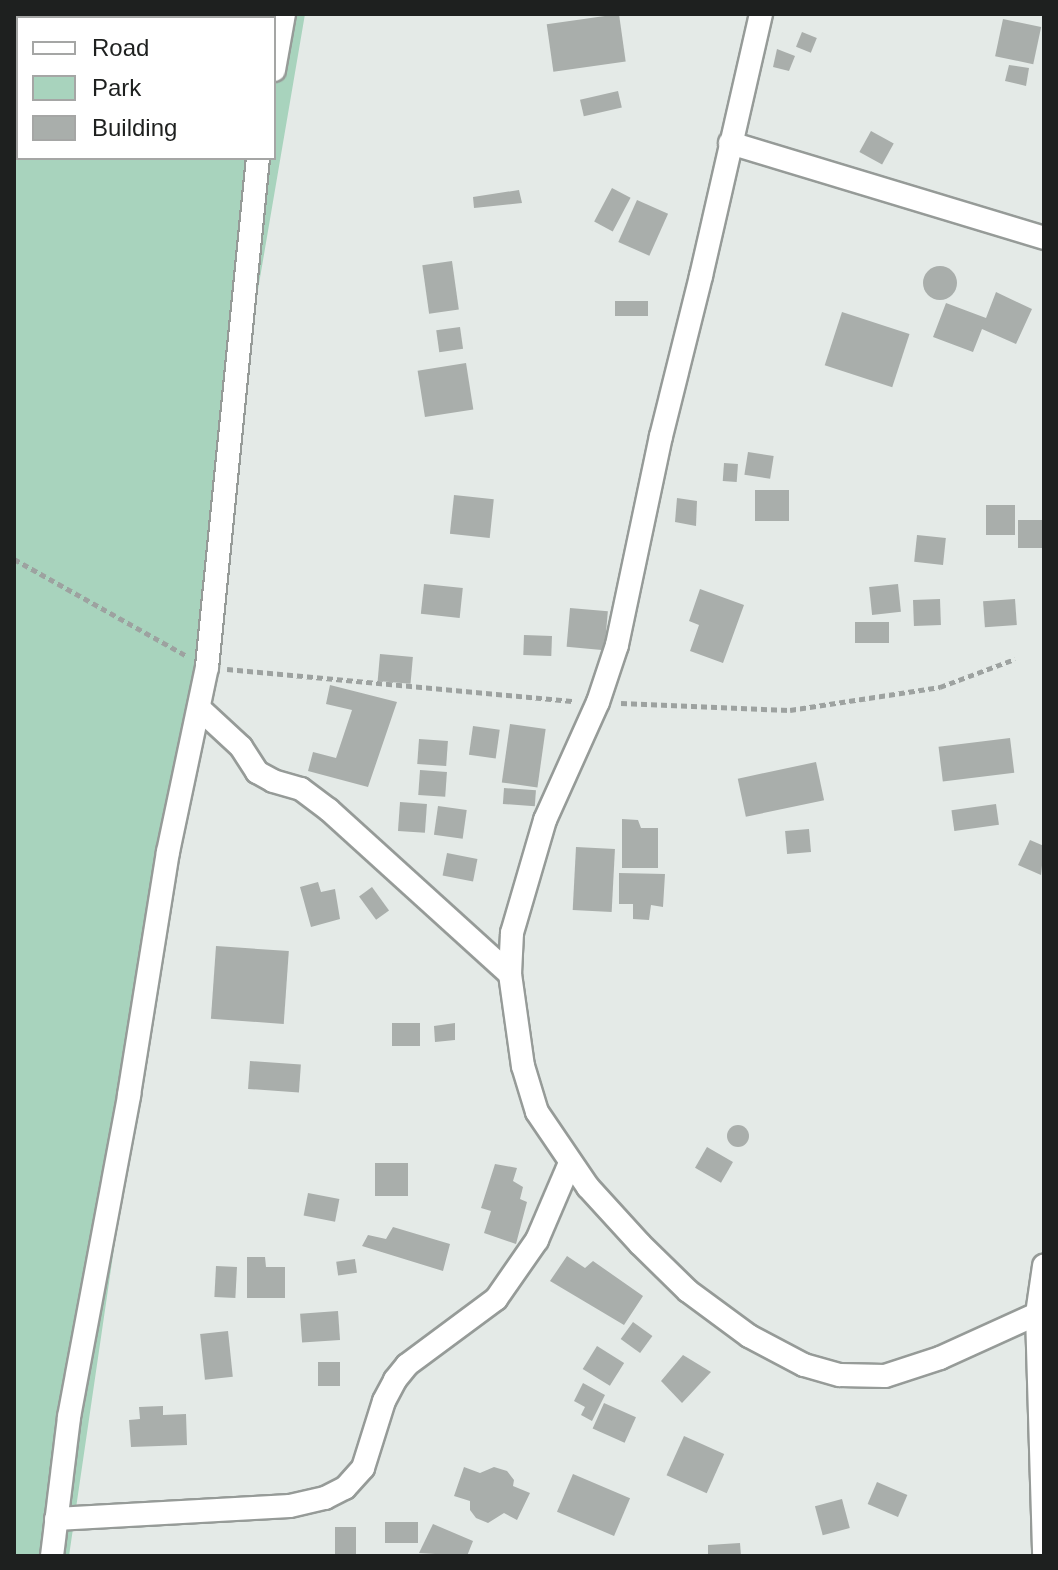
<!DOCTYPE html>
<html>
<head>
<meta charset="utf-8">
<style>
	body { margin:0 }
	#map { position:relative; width:1058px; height:1570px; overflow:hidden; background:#e4eae7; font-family:Arial,sans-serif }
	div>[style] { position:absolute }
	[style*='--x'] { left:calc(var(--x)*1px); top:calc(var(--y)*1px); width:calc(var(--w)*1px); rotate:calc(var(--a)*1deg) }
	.green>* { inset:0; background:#a8d3bd }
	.building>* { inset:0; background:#a9aeab; transform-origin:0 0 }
	.round { border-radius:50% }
	.path>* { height:5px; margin-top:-2.5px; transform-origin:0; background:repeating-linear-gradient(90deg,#9da2a0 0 6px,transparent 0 10px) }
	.roads { filter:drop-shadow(2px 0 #969b98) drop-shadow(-2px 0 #969b98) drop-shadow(0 2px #969b98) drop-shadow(0 -2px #969b98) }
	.street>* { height:22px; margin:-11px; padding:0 11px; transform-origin:11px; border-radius:11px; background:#fff }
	span { translate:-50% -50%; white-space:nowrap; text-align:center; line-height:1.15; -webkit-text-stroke:6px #fff; paint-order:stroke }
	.frame { position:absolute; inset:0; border:16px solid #1e201f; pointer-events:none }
	.legend { position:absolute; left:16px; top:16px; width:260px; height:144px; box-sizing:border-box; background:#fff; border:2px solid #a5a6a5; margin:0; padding:10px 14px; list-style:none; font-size:24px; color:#1e201f }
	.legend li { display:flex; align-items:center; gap:16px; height:40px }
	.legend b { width:40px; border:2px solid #a5a6a5 }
</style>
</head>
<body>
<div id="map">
	<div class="green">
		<i style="clip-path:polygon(evenodd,14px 14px,305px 14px,232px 442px,69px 1556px,14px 1556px,14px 14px,18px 18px,274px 18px,274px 158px,18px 158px,18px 18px)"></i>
	</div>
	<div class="building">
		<i style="left:619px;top:14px;width:48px;height:73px;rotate:82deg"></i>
		<i style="left:1003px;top:19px;width:39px;height:38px;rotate:12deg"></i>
		<i style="left:802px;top:32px;width:16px;height:16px;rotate:22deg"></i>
		<i style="clip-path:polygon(777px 49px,795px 56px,789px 71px,773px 67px)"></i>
		<i style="clip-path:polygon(1009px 65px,1029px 68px,1026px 86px,1005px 81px)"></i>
		<i style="left:618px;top:91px;width:17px;height:39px;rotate:77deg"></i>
		<i style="left:871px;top:131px;width:26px;height:24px;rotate:29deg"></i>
		<i style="left:612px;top:188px;width:21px;height:38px;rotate:28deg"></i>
		<i style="clip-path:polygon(519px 190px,522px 203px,474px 208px,473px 197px)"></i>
		<i style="left:637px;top:200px;width:34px;height:46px;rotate:24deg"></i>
		<i style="left:452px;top:261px;width:49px;height:30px;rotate:82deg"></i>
		<i class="round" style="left:923px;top:266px;width:34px;height:34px"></i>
		<i style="clip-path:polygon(996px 292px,1032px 309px,1016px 344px,982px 329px,973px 352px,933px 337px,946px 303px,986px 318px)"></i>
		<i style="left:615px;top:301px;width:33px;height:15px"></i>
		<i style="left:842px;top:312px;width:71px;height:56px;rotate:18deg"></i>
		<i style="left:460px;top:327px;width:22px;height:24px;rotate:82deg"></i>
		<i style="left:466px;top:363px;width:47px;height:49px;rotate:81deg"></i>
		<i style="left:748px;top:452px;width:26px;height:23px;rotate:9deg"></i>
		<i style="left:724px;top:463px;width:14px;height:18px;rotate:4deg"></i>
		<i style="left:789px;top:490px;width:31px;height:34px;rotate:90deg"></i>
		<i style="left:454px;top:495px;width:40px;height:39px;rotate:6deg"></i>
		<i style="clip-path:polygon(677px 498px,697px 501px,696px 526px,675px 522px)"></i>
		<i style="left:1015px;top:505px;width:30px;height:29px;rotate:90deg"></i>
		<i style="left:1044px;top:520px;width:28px;height:26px;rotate:90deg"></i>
		<i style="left:917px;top:535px;width:29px;height:27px;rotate:6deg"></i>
		<i style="left:424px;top:584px;width:39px;height:30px;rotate:6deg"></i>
		<i style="left:898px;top:584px;width:28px;height:29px;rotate:84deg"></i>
		<i style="clip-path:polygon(700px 589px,744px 605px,723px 663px,690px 651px,699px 625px,689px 621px)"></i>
		<i style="left:940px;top:599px;width:26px;height:27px;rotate:88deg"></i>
		<i style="left:1015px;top:599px;width:26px;height:32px;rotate:86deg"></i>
		<i style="left:570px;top:608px;width:38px;height:39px;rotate:5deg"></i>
		<i style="left:889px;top:622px;width:21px;height:34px;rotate:90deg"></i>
		<i style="left:524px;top:635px;width:28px;height:20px;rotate:2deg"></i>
		<i style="left:380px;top:654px;width:33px;height:27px;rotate:5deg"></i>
		<i style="clip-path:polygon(330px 685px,397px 702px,368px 787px,308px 771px,313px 752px,336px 758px,352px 710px,326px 704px)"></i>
		<i style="left:510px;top:724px;width:36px;height:59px;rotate:8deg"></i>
		<i style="left:473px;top:726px;width:27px;height:29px;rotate:8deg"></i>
		<i style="left:1010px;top:738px;width:35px;height:72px;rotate:83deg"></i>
		<i style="left:419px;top:739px;width:29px;height:25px;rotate:4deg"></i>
		<i style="left:816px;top:762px;width:39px;height:80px;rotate:78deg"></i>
		<i style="left:420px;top:770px;width:27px;height:25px;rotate:4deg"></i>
		<i style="left:504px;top:788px;width:32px;height:16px;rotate:4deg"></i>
		<i style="left:400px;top:802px;width:27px;height:29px;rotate:4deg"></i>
		<i style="left:996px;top:804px;width:21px;height:45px;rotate:82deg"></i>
		<i style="left:438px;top:806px;width:29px;height:29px;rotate:8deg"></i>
		<i style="clip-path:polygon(622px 819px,638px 820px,641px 828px,658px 828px,658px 868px,622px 868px)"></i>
		<i style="left:809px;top:829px;width:23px;height:24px;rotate:85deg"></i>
		<i style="clip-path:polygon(1030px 840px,1044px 846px,1041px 875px,1018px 865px)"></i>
		<i style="left:576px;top:847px;width:39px;height:63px;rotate:3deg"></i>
		<i style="left:447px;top:853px;width:31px;height:23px;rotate:11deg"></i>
		<i style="clip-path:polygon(619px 873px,665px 874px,663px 907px,651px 905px,649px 920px,633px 919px,633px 904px,619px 904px)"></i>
		<i style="clip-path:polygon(318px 882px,321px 892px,335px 889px,340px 919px,311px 927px,300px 887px)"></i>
		<i style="left:372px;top:887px;width:29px;height:16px;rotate:54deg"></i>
		<i style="left:216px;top:946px;width:73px;height:73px;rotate:4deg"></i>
		<i style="left:420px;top:1023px;width:23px;height:28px;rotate:90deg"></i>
		<i style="clip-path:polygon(455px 1023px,455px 1040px,435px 1042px,434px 1026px)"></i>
		<i style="left:250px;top:1061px;width:51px;height:28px;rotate:4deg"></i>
		<i class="round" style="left:727px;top:1125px;width:22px;height:22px"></i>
		<i style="left:707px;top:1147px;width:30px;height:24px;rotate:30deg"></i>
		<i style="left:375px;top:1163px;width:33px;height:33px"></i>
		<i style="clip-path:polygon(495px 1164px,517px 1168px,513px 1181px,523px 1187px,520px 1199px,527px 1202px,516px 1244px,484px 1233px,491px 1211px,481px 1208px)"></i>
		<i style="left:308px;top:1193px;width:32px;height:23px;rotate:11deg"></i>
		<i style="clip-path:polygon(393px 1227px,450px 1244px,443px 1271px,362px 1246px,368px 1235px,386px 1239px)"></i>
		<i style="clip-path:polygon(567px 1256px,585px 1268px,593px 1261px,643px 1296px,624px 1325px,550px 1281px)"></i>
		<i style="clip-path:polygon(247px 1257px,265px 1257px,266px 1267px,285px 1267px,285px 1298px,247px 1298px)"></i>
		<i style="left:355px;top:1259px;width:14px;height:19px;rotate:82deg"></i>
		<i style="left:216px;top:1266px;width:21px;height:31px;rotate:3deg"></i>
		<i style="left:338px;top:1311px;width:29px;height:38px;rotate:86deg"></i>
		<i style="left:633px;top:1322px;width:24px;height:21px;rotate:36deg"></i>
		<i style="left:228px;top:1331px;width:46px;height:28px;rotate:84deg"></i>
		<i style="left:597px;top:1346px;width:32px;height:27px;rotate:32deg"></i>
		<i style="clip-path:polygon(683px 1355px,711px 1372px,682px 1403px,661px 1381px)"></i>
		<i style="left:318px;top:1362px;width:22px;height:24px"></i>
		<i style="clip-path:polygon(583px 1383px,605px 1395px,592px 1421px,581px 1415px,585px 1407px,574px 1401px)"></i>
		<i style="left:604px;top:1403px;width:35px;height:28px;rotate:24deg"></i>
		<i style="clip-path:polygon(163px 1406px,163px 1415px,186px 1414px,187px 1445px,131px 1447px,129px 1420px,140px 1419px,139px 1407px)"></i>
		<i style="left:684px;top:1436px;width:44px;height:43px;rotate:24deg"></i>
		<i style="clip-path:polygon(464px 1467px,480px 1473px,494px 1467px,507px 1471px,514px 1480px,513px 1486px,530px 1493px,517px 1520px,504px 1513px,488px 1523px,476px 1518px,470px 1510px,470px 1501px,454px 1496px)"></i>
		<i style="left:573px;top:1474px;width:62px;height:41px;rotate:23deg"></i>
		<i style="left:877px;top:1482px;width:33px;height:24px;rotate:23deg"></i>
		<i style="left:842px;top:1499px;width:30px;height:28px;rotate:75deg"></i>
		<i style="left:385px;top:1522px;width:33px;height:21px"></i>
		<i style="clip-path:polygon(433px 1524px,473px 1541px,467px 1556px,419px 1553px)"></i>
		<i style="left:356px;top:1527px;width:29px;height:21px;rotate:90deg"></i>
		<i style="clip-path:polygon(740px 1543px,741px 1556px,708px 1556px,708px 1545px)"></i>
	</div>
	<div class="path">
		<i style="--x:14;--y:559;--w:198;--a:29.3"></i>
		<i style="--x:227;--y:669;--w:349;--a:5.3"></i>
		<i style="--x:621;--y:703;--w:169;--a:2.4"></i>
		<i style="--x:790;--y:710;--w:152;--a:-8.7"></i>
		<i style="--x:940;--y:687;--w:80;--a:-20.5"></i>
	</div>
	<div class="roads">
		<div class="street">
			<i style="--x:761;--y:14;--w:269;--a:102.9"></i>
			<i style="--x:701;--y:276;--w:165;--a:104"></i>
			<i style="--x:661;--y:436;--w:214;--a:101.9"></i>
			<i style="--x:617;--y:645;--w:60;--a:108.4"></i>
			<i style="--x:598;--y:702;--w:129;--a:114.2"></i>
			<i style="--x:545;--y:820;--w:118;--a:106.3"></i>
			<i style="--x:512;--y:933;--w:41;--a:92.8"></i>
			<i style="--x:510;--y:974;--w:93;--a:82"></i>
			<i style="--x:523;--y:1066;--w:48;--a:73.1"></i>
			<i style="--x:537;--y:1112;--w:91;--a:55.8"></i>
			<i style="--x:588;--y:1187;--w:77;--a:47.6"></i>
			<i style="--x:640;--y:1244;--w:67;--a:44.4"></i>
			<i style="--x:688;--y:1291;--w:76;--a:36.4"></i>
			<i style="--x:749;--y:1336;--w:62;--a:27.8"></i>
			<i style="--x:804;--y:1365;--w:37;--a:16"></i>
			<i style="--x:840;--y:1375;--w:45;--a:1.3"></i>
			<i style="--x:885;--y:1376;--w:58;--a:-18.1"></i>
			<i style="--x:940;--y:1358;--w:107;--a:-24.4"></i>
			<i style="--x:1037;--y:1314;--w:49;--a:-81.7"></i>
			<i style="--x:274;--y:70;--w:57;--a:-79.9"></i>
			<i style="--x:730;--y:143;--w:328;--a:16.8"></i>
			<i style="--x:200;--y:709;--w:56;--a:42.8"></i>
			<i style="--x:241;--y:747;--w:30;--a:57"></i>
			<i style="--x:257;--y:772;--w:18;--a:29"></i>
			<i style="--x:273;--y:781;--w:29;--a:16"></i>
			<i style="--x:301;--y:789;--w:35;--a:37"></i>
			<i style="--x:329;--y:810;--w:244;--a:42.2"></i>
			<i style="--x:1037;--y:1314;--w:242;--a:88.3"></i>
			<i style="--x:56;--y:1519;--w:234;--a:-3.2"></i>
			<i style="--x:290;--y:1506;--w:36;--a:-13"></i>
			<i style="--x:325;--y:1498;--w:22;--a:-27"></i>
			<i style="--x:345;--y:1488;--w:27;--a:-48"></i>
			<i style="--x:363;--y:1468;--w:70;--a:-72.6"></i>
			<i style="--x:384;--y:1401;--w:24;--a:-62"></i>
			<i style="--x:395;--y:1380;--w:19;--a:-51"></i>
			<i style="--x:407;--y:1365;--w:111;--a:-36.6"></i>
			<i style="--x:496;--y:1299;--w:72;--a:-55.2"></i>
			<i style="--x:537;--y:1240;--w:84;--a:-66.8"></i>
			<i style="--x:52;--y:1556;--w:140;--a:-83"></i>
			<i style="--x:69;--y:1417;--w:328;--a:-79.4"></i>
			<i style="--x:129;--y:1095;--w:246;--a:-80.9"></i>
			<i style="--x:168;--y:852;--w:189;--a:-78.1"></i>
			<i style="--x:207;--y:667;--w:512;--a:-84.28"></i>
		</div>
	</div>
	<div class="frame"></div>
	<ul class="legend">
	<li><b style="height:10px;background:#fff"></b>Road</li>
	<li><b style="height:22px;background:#a8d3bd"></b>Park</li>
	<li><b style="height:22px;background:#a9aeab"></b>Building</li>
	</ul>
</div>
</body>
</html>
